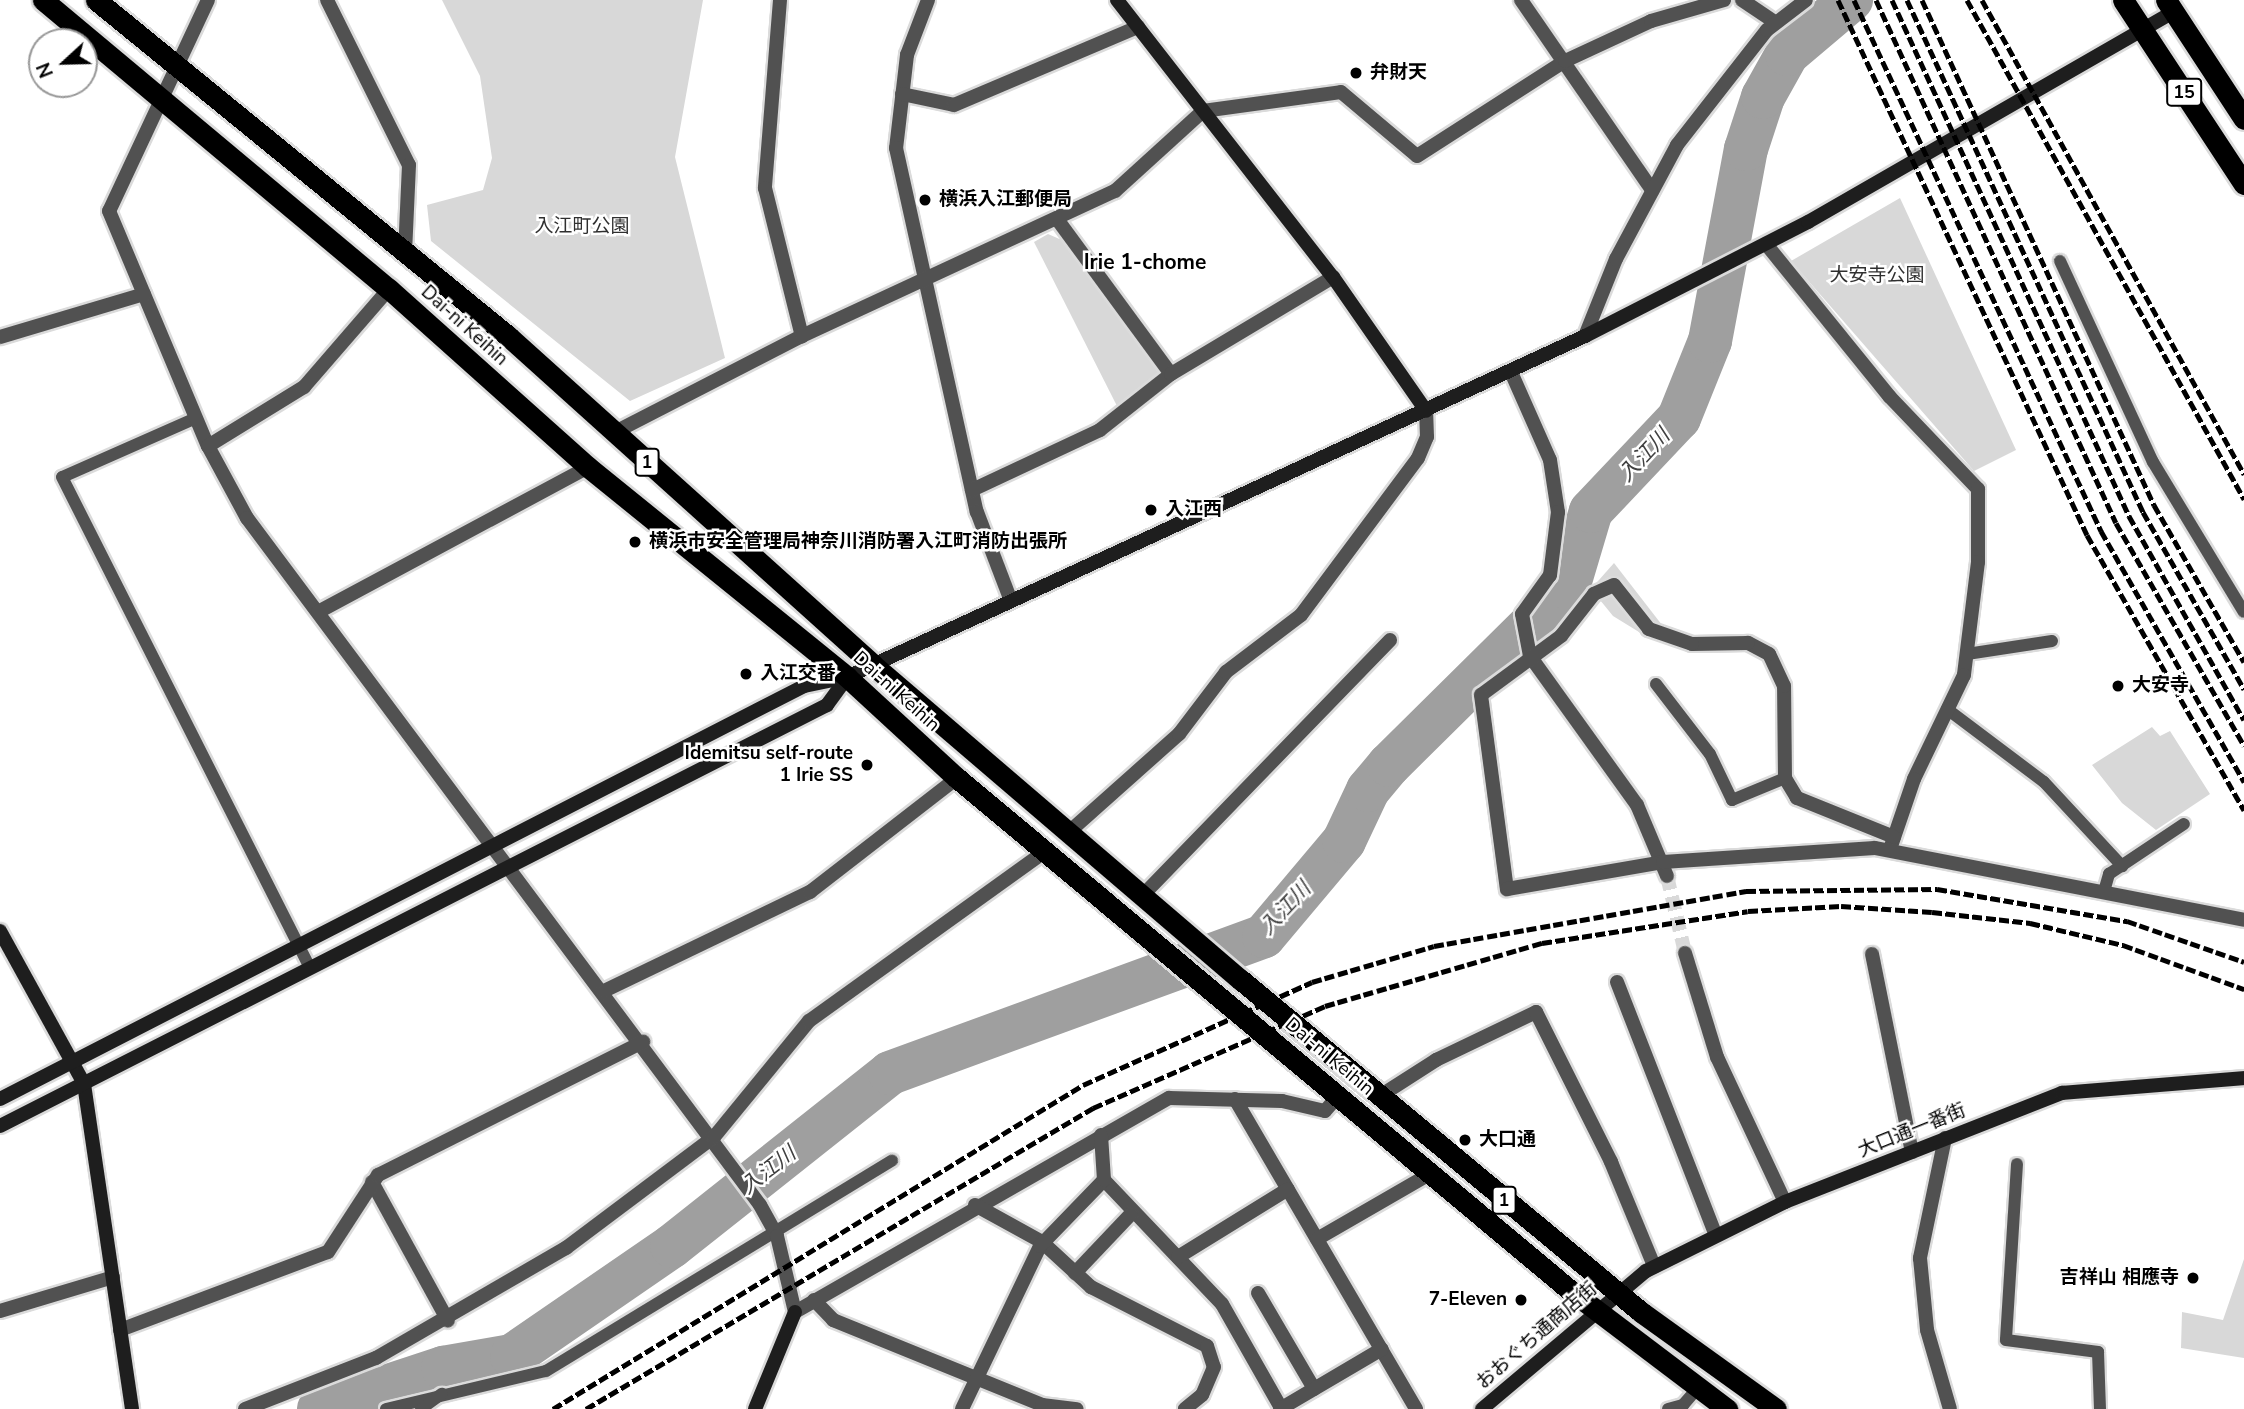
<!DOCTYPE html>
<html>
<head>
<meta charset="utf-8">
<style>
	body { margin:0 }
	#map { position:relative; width:2244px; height:1409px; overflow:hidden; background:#fff; font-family:"Nunito Sans","Noto Sans JP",sans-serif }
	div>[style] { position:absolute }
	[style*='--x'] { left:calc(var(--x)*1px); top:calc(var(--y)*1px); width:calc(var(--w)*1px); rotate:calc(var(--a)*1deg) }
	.green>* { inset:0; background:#d8d8d8 }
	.river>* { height:44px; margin:-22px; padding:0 22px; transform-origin:22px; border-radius:22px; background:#9f9f9f }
	.street-tunnel>* { height:14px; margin-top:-7px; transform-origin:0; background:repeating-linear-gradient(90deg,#d9d9d9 0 14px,transparent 0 21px) }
	.roads { filter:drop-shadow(2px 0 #dbdbdb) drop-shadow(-2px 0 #dbdbdb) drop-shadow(0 2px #dbdbdb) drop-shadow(0 -2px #dbdbdb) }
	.lane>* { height:12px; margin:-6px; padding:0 6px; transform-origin:6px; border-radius:6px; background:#515151 }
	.street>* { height:14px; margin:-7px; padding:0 7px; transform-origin:7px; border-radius:7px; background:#515151 }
	.secondary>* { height:14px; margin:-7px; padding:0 7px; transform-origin:7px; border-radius:7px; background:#1e1e1e }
	.highway>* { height:21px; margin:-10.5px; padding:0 10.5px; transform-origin:10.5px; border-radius:10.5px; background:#000 }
	.rail>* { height:5px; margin-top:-2.5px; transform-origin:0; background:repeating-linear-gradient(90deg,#000 0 10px,transparent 0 13.5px) }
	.dots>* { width:19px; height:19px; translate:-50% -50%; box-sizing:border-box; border:4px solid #fff; border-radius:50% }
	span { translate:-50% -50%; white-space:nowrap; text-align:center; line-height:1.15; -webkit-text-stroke:5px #fff; paint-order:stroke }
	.shield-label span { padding:2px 5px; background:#fff; border:2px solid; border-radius:5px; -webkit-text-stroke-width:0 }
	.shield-label { font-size:18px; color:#000; font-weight:700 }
	.poi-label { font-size:19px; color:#000; font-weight:700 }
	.left { translate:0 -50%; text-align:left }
	.right { translate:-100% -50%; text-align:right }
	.park-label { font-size:19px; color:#2f2f2f }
	.street-label { font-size:19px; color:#000 }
	.neighbourhood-label { font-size:21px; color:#000; font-weight:700 }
	.water-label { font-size:21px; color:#404040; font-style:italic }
	.north { position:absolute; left:28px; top:28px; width:70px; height:70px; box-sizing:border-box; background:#fff; border:2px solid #999; border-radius:50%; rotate:248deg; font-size:19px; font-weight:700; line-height:28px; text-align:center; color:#000 }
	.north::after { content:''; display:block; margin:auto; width:24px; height:32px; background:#000; clip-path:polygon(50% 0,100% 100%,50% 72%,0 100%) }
</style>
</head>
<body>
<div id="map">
	<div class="green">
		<i style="clip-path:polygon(442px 0,703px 0,675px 157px,725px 358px,630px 401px,431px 241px,427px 205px,483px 190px,492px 158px,480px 76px)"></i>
		<i style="clip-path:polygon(1900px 198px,2016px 450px,1974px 471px,1791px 261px)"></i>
		<i style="clip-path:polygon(1048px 234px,1064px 241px,1162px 372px,1117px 406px,1034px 242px)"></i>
		<i style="clip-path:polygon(1614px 563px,1662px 625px,1652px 640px,1613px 616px,1591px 589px)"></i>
		<i style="clip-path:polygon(2152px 727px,2160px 736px,2170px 731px,2210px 794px,2156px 830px,2122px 803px,2092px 765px)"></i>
		<i style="clip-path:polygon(2244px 1259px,2244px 1358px,2181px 1348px,2182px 1312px,2223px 1320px)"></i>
	</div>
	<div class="river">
		<i style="--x:319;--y:1409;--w:131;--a:-18.3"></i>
		<i style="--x:443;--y:1368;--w:70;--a:-9.9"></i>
		<i style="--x:512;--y:1356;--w:194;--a:-34.5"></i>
		<i style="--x:672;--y:1246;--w:278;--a:-38.4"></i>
		<i style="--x:890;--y:1073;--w:398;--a:-20.1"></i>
		<i style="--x:1264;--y:936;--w:124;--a:-49.9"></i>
		<i style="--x:1344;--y:841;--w:56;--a:-64.8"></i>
		<i style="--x:1368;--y:790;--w:33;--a:-50"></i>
		<i style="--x:1389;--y:765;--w:252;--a:-44.7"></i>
		<i style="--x:1568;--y:588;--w:80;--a:-73.4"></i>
		<i style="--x:1591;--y:511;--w:128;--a:-46.6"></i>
		<i style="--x:1679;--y:418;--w:83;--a:-68.1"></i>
		<i style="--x:1710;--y:341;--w:195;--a:-79.4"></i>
		<i style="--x:1746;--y:149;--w:55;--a:-71.9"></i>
		<i style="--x:1763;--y:97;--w:49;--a:-60.8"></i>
		<i style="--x:1787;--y:54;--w:84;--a:-40.2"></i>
	</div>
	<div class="street-tunnel">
		<i style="--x:1667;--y:876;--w:79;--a:76.8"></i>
	</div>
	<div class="roads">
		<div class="lane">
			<i style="--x:2060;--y:261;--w:221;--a:65.2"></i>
			<i style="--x:2153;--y:462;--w:175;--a:58.8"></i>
			<i style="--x:196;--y:418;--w:146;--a:156.2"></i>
			<i style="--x:62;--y:477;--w:548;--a:63.2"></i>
			<i style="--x:1967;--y:654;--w:86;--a:-8.7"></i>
			<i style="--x:1656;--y:684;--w:88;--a:52.4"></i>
			<i style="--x:1710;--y:754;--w:51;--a:64.4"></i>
			<i style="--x:1732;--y:800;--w:57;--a:-22.5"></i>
			<i style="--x:1947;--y:709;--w:121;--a:37"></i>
			<i style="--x:2044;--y:782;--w:115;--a:47.1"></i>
			<i style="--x:2105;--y:888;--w:15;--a:-74"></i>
			<i style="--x:2109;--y:874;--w:90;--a:-33.7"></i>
			<i style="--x:2017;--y:1164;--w:176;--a:93.6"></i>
			<i style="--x:2006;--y:1340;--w:93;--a:7.4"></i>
			<i style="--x:2098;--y:1352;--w:57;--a:88"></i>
			<i style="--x:386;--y:1409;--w:164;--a:-13.4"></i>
			<i style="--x:546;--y:1371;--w:405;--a:-31.3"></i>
			<i style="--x:421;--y:1409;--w:26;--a:-36"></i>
			<i style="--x:1668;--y:1409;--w:16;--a:-15"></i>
			<i style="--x:1683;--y:1405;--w:21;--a:-49"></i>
		</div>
		<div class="street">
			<i style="--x:208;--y:0;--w:233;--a:115.1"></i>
			<i style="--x:109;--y:211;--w:255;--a:67.2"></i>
			<i style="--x:208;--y:446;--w:82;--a:61.6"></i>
			<i style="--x:247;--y:518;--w:857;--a:53.25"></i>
			<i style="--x:760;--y:1205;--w:35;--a:61"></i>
			<i style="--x:777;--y:1236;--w:78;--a:76.7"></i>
			<i style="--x:795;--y:1312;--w:431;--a:-29.8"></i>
			<i style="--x:1169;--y:1098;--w:113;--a:1.5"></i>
			<i style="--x:1282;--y:1101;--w:44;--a:13.1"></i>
			<i style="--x:1325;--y:1111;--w:21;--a:-49"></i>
			<i style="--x:327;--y:0;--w:184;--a:63.6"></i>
			<i style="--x:409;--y:165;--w:88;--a:92.6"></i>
			<i style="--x:780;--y:0;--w:189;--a:94.6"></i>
			<i style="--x:765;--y:188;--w:153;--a:76"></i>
			<i style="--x:928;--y:0;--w:59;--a:110.9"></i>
			<i style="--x:907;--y:55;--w:94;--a:96.7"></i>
			<i style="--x:896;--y:148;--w:373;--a:77.5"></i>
			<i style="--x:977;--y:512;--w:95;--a:69.1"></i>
			<i style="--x:1521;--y:0;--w:231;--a:55.4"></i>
			<i style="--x:1742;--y:0;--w:40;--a:34"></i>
			<i style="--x:902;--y:94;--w:53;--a:11.9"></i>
			<i style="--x:954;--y:105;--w:200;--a:-23"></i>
			<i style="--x:1057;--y:219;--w:192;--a:53.7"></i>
			<i style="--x:1766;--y:244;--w:196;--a:51"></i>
			<i style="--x:1889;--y:396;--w:129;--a:46.3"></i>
			<i style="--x:1978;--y:489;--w:73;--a:90"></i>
			<i style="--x:1978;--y:562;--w:114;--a:97.1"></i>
			<i style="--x:1964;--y:675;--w:115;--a:115.7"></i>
			<i style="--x:1914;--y:779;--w:71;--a:108.9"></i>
			<i style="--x:1585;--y:336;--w:83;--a:-68.1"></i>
			<i style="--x:1616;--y:259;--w:129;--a:-61.8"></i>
			<i style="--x:1677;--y:145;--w:146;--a:-52"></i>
			<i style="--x:1767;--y:30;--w:49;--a:-37.6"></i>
			<i style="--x:0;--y:337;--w:150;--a:-16.6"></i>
			<i style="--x:1511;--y:372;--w:96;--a:66.1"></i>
			<i style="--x:1550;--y:460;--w:53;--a:81.3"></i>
			<i style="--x:1558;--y:512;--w:64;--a:97.2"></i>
			<i style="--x:1550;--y:575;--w:48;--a:125.7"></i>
			<i style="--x:1522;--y:614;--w:43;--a:79.2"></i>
			<i style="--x:1530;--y:656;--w:183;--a:54.3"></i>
			<i style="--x:1637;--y:805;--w:77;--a:67.1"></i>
			<i style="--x:615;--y:432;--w:210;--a:-27.2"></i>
			<i style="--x:802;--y:336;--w:345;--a:-24.9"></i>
			<i style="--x:1115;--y:191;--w:119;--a:-42.3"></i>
			<i style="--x:1203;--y:111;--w:139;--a:-7.8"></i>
			<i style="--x:1341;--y:92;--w:99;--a:40.1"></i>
			<i style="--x:1417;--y:156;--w:176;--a:-32.7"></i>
			<i style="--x:1565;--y:61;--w:95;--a:-24.9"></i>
			<i style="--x:1651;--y:21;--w:76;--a:-16"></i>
			<i style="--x:208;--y:446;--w:113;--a:-31.6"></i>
			<i style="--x:304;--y:387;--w:130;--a:-49.1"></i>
			<i style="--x:972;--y:490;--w:141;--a:-25.1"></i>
			<i style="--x:1100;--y:430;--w:90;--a:-38.3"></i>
			<i style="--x:1171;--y:374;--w:189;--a:-30.9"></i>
			<i style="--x:318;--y:612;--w:306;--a:-28.2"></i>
			<i style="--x:1070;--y:831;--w:146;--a:-41.7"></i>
			<i style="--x:1179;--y:734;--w:78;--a:-52.8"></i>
			<i style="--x:1226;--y:672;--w:94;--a:-37.2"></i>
			<i style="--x:1301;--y:615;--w:196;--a:-53.3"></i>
			<i style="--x:1418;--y:458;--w:23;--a:-67"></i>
			<i style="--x:1427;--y:437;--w:26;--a:-92"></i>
			<i style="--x:1894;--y:837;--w:105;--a:-158.1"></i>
			<i style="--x:1797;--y:798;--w:23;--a:-121"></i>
			<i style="--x:1785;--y:778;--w:92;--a:-90.6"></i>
			<i style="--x:1784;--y:686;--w:35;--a:-115"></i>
			<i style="--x:1769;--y:654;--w:24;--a:-152"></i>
			<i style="--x:1748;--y:643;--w:56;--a:179"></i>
			<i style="--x:1692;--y:644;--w:46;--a:-160.8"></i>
			<i style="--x:1649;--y:629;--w:56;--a:-128.5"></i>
			<i style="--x:1614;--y:585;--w:22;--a:156"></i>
			<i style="--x:1594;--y:594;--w:53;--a:128.2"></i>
			<i style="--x:1561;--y:636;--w:99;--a:143.6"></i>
			<i style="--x:1481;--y:695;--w:196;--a:82.4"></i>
			<i style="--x:1507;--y:889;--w:158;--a:-9.8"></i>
			<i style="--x:1663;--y:862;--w:212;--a:-3.8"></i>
			<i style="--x:1875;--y:848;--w:376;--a:11"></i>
			<i style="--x:1143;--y:895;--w:355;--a:-45.9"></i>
			<i style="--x:1685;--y:953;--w:109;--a:72.9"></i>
			<i style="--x:1717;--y:1057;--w:160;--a:64.9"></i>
			<i style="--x:1872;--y:954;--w:202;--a:78.6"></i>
			<i style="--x:1617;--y:982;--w:270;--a:68.7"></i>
			<i style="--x:604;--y:991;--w:229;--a:-25.7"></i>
			<i style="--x:810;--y:892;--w:186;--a:-37.8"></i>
			<i style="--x:1380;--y:1096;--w:67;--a:-32.7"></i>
			<i style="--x:1436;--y:1060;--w:111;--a:-25.6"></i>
			<i style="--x:1536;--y:1012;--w:168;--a:63.4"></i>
			<i style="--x:1611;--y:1162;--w:113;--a:67.5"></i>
			<i style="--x:1235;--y:1099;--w:359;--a:59.7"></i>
			<i style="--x:1945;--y:1138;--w:123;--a:101.8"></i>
			<i style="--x:1920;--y:1258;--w:72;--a:84.4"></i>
			<i style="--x:1927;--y:1330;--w:82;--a:73.8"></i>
			<i style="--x:1104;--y:1180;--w:171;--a:46.4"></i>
			<i style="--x:1222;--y:1304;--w:120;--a:60.4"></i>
			<i style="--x:372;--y:1182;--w:158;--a:61.3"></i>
			<i style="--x:975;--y:1205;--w:77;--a:28.9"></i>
			<i style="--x:1042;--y:1242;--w:67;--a:42.6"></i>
			<i style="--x:1091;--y:1287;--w:130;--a:27"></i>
			<i style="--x:1207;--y:1346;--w:22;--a:72"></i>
			<i style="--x:1214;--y:1367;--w:30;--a:113"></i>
			<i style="--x:1202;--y:1395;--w:22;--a:141"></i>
			<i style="--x:1317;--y:1239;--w:134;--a:-30"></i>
			<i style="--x:1178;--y:1257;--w:129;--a:-31.7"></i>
			<i style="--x:1075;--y:1273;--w:81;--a:-46.5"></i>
			<i style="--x:1258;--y:1293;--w:111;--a:59.7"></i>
			<i style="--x:814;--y:1300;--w:28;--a:46"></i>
			<i style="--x:833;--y:1320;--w:226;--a:22.1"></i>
			<i style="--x:1042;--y:1405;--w:35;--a:7"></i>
			<i style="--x:0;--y:1311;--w:118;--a:-16.7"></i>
			<i style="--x:120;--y:1330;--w:222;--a:-20.6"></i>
			<i style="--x:328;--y:1252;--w:92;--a:-57"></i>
			<i style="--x:378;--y:1175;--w:297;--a:-26.7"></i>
			<i style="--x:245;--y:1409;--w:141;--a:-21.3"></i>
			<i style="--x:376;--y:1358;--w:220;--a:-30.1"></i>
			<i style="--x:566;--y:1248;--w:185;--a:-36.9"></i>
			<i style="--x:714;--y:1137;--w:150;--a:-50.7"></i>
			<i style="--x:809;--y:1021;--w:292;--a:-35.7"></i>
			<i style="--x:962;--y:1409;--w:181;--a:-64.4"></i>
			<i style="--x:1040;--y:1246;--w:92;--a:-45.9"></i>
			<i style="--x:1104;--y:1180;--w:45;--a:-93.8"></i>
			<i style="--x:1280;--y:1409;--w:118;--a:-30.5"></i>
		</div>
		<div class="secondary">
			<i style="--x:1117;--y:0;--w:351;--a:52.1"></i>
			<i style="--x:1333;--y:277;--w:163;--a:55.2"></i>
			<i style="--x:0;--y:931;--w:175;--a:61.2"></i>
			<i style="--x:84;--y:1084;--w:329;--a:81.6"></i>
			<i style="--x:0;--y:1099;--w:904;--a:-27.19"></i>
			<i style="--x:804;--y:686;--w:44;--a:-11.8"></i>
			<i style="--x:847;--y:677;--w:813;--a:-24.8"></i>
			<i style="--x:1585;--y:336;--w:250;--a:-27.1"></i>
			<i style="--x:1808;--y:222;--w:421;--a:-29.9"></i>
			<i style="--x:0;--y:1126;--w:928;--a:-26.98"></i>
			<i style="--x:827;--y:705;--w:34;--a:-54"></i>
			<i style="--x:755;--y:1409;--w:105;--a:-67.6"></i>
			<i style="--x:1482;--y:1409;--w:214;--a:-40.1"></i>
			<i style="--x:1646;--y:1271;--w:155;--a:-26.4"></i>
			<i style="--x:1785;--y:1202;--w:298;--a:-21.5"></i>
			<i style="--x:2062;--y:1093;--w:183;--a:-4.7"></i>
		</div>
		<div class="highway">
			<i style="--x:43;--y:0;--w:451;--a:39.9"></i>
			<i style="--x:389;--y:289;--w:267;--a:41.8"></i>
			<i style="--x:588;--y:467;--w:333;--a:39"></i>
			<i style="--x:847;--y:677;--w:149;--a:42.6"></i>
			<i style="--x:957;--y:778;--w:800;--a:39.88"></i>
			<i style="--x:1571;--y:1291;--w:196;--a:37.1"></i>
			<i style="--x:96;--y:0;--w:532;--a:39.2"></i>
			<i style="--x:508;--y:336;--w:490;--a:42"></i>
			<i style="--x:872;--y:664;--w:486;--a:40.6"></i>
			<i style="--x:1241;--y:980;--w:520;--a:39.69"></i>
			<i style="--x:1641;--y:1312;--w:166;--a:35.7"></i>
			<i style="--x:2123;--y:0;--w:220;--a:56.7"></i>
			<i style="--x:2166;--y:0;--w:142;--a:56.8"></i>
		</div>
	</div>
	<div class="rail">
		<i style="--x:1838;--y:0;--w:590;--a:65.04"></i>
		<i style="--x:2087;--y:535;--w:317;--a:60.3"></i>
		<i style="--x:1854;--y:0;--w:586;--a:65.05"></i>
		<i style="--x:2101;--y:531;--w:289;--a:60.3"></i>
		<i style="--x:1876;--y:0;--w:575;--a:65.35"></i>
		<i style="--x:2116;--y:523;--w:257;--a:60.1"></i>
		<i style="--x:1892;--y:0;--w:568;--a:65.33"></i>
		<i style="--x:2129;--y:516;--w:234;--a:60.6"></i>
		<i style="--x:1907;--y:0;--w:564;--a:65.25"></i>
		<i style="--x:2143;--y:512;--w:204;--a:60.3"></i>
		<i style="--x:1922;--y:0;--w:556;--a:65.33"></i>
		<i style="--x:2154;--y:505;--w:181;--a:60.2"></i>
		<i style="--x:1967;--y:0;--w:571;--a:60.96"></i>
		<i style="--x:1982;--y:0;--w:542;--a:61.07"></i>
		<i style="--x:553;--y:1409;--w:621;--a:-31.44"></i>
		<i style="--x:1083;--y:1085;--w:251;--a:-24.2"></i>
		<i style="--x:1312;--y:982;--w:127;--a:-16.4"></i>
		<i style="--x:1434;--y:946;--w:317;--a:-10"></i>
		<i style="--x:1746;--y:891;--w:191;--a:-0.6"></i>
		<i style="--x:1937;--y:889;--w:193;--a:9.6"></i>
		<i style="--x:2127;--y:921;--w:124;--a:19.3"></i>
		<i style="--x:586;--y:1409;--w:590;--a:-30.7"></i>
		<i style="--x:1093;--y:1108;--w:253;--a:-23.7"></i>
		<i style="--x:1325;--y:1006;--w:226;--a:-16.2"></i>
		<i style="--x:1542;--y:943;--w:208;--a:-8.8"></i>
		<i style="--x:1748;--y:911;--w:93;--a:-3.1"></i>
		<i style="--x:1841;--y:906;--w:91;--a:3.8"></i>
		<i style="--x:1932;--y:912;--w:99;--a:6.4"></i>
		<i style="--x:2030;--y:923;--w:96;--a:13.3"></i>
		<i style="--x:2123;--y:945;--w:129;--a:20"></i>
	</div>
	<div class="dots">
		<i style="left:1356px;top:73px;background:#000"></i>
		<i style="left:925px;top:200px;background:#000"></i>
		<i style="left:1151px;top:510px;background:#000"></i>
		<i style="left:635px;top:542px;background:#000"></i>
		<i style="left:746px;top:674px;background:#000"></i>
		<i style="left:2118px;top:686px;background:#000"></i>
		<i style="left:867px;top:765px;background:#000"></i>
		<i style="left:1465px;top:1140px;background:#000"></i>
		<i style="left:2193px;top:1278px;background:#000"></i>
		<i style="left:1521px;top:1300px;background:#000"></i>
	</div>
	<div class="shield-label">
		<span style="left:2184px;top:92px">15</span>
		<span style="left:647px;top:462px">1</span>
		<span style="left:1504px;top:1200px">1</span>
	</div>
	<div class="poi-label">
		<span class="left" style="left:1370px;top:73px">弁財天</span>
		<span class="left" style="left:939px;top:200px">横浜入江郵便局</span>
		<span class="left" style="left:1165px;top:510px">入江西</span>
		<span class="left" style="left:649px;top:542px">横浜市安全管理局神奈川消防署入江町消防出張所</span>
		<span class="left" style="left:760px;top:674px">入江交番</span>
		<span class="left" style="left:2132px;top:686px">大安寺</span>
		<span class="right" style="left:853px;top:765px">Idemitsu self-route<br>1 Irie SS</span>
		<span class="left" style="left:1479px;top:1140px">大口通</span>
		<span class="right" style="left:2179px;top:1278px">吉祥山 相應寺</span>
		<span class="right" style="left:1507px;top:1300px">7-Eleven</span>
	</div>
	<div class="park-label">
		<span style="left:582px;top:227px">入江町公園</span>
		<span style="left:1877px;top:276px">大安寺公園</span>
	</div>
	<div class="street-label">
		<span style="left:464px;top:326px;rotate:42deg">Dai-ni Keihin</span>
		<span style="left:896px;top:692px;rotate:42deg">Dai-ni Keihin</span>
		<span style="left:1329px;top:1057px;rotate:40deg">Dai-ni Keihin</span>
		<span style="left:1912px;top:1131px;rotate:-22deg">大口通一番街</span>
		<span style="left:1537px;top:1336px;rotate:-41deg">おおぐち通商店街</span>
	</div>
	<div class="neighbourhood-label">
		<span style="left:1145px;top:262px">Irie 1-chome</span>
	</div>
	<div class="water-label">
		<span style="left:1644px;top:455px;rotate:-47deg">入江川</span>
		<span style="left:1285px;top:908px;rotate:-47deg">入江川</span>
		<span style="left:768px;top:1170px;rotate:-38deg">入江川</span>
	</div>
	<div class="north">N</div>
</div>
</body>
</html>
